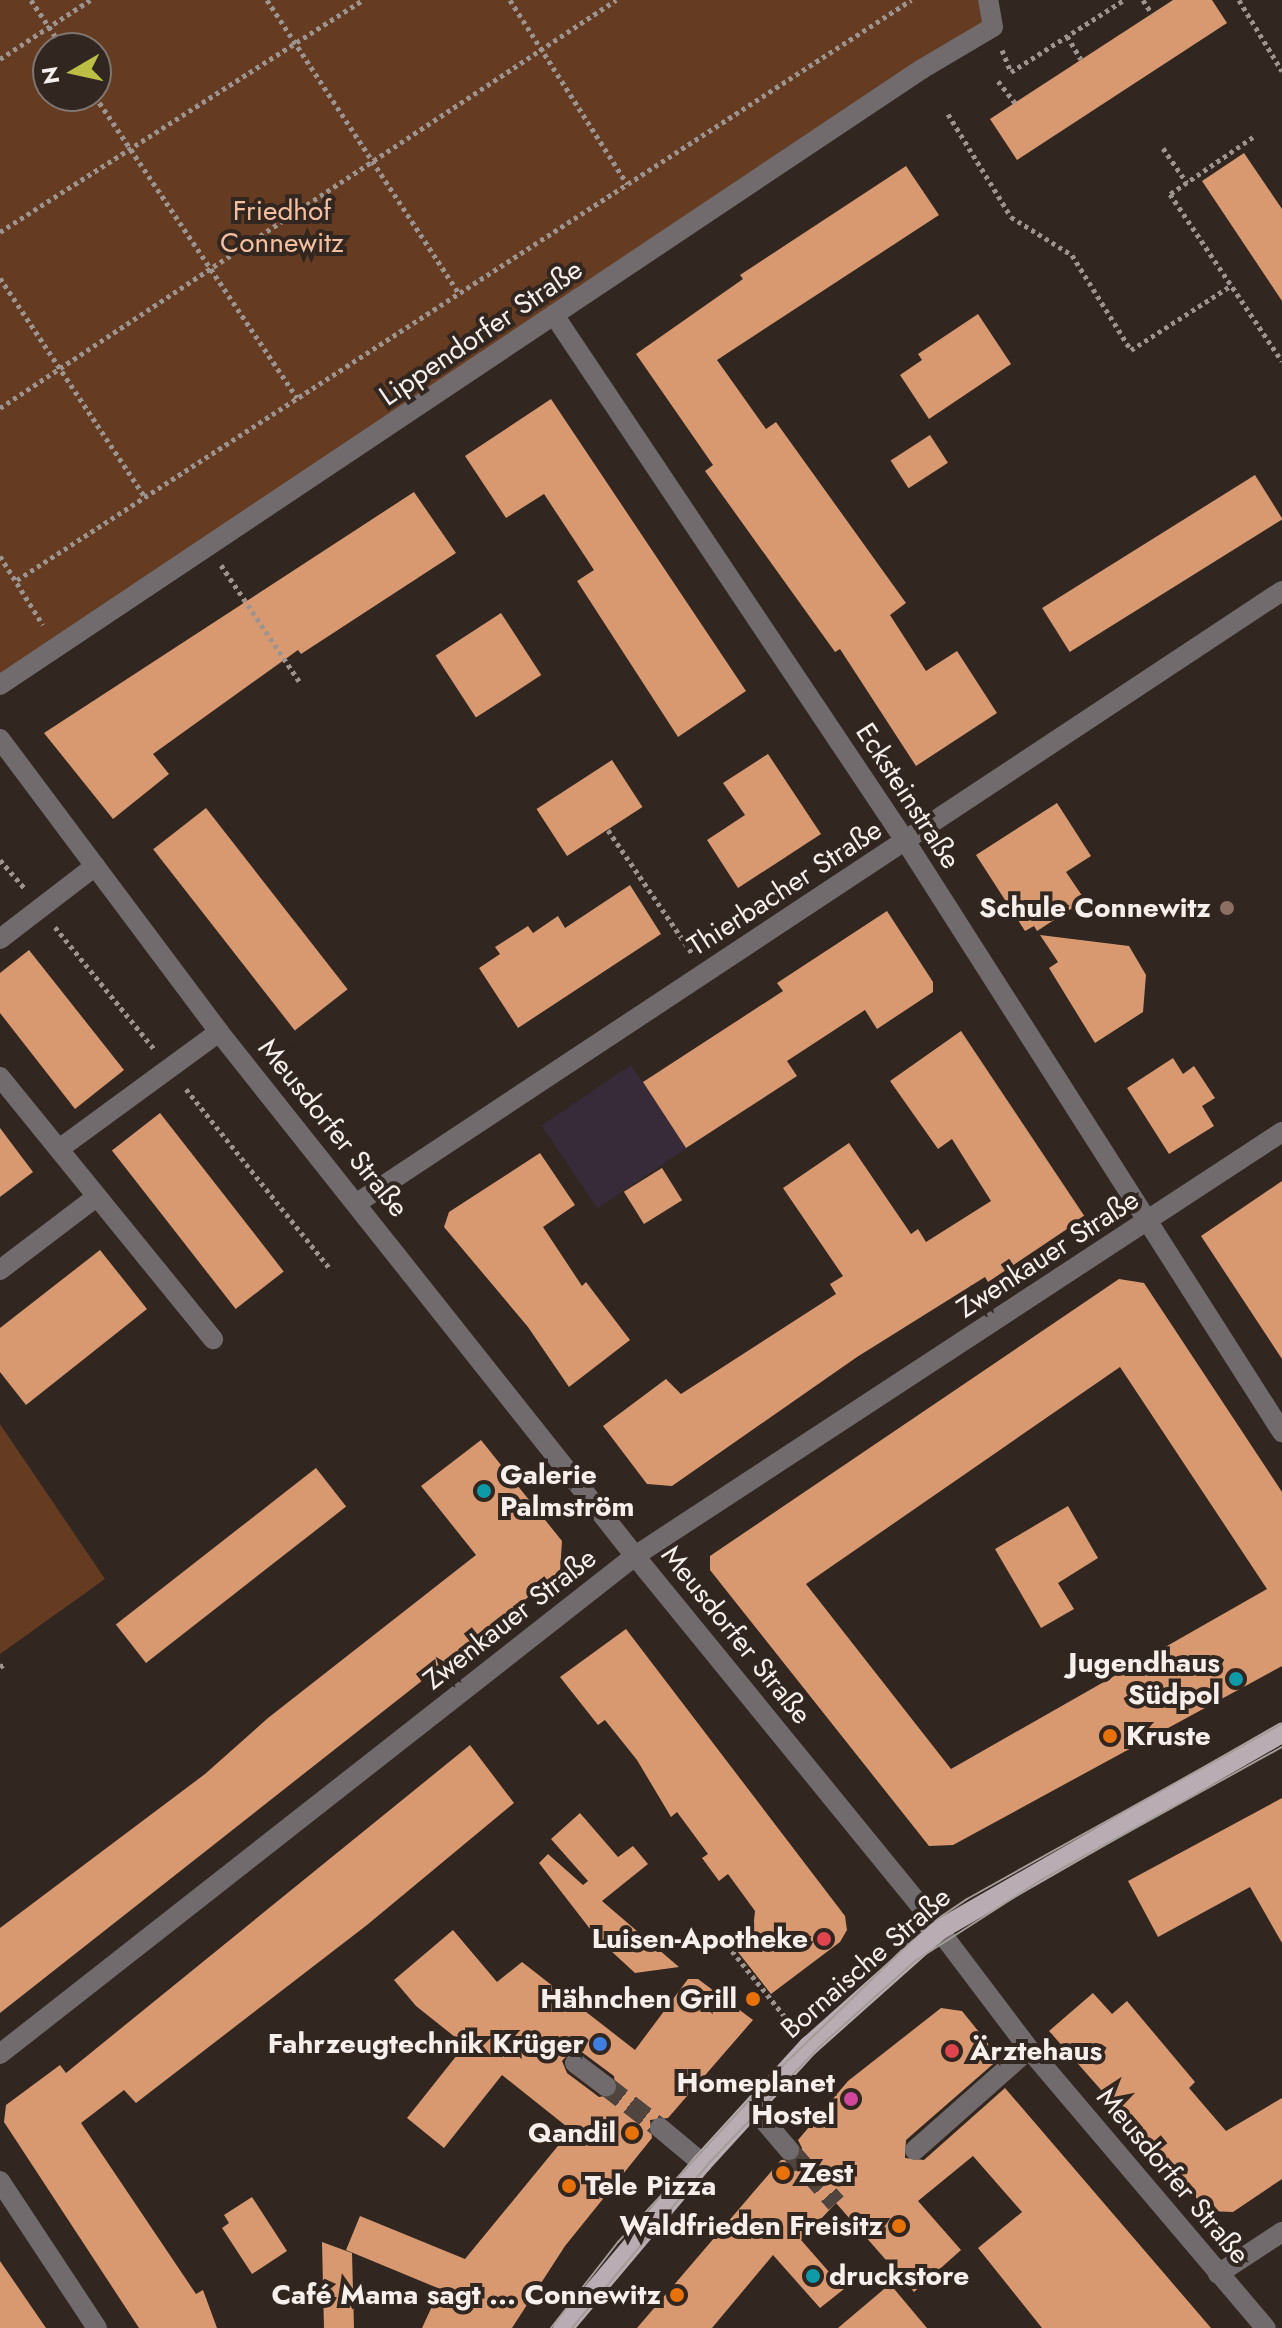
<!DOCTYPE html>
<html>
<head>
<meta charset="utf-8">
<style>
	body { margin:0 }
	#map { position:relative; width:1282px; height:2328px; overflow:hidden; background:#312620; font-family:Jost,sans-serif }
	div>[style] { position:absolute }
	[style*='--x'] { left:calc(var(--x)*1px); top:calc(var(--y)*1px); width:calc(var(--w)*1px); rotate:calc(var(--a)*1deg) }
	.commercial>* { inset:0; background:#382b39; transform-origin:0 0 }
	.green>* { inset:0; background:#653c21 }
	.building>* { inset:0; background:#d89971; transform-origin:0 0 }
	.minor-tunnel>* { height:20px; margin-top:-10px; transform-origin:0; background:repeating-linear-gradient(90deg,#4f443e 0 20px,transparent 0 30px) }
	.path>* { height:5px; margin-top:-2.5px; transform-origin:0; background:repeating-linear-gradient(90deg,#9d948f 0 4px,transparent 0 8px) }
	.minor>* { height:20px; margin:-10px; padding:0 10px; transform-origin:10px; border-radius:10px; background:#716b6d }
	.major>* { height:20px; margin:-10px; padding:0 10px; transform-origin:10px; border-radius:10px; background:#b9acb2 }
	.tram>* { height:2px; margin:-1px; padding:0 1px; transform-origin:1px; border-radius:1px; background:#a49c97 }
	.dots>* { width:22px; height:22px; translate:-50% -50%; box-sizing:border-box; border:4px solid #312620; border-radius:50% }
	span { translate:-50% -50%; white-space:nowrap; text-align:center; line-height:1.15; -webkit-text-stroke:8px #312620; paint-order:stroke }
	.park-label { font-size:28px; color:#f4bf9f }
	.street-label { font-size:28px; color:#f6efeb }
	.poi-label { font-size:28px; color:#f6efeb; font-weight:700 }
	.right { translate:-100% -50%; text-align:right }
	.left { translate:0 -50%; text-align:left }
	.north { position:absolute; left:32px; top:32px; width:80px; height:80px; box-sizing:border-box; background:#312620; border:2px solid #807671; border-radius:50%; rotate:261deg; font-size:22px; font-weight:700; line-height:32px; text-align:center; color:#f6efeb }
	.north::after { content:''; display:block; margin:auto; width:28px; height:36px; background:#bbc044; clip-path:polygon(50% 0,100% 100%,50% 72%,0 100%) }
</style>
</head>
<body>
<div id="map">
	<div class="commercial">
		<i style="left:631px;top:1065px;width:100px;height:108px;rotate:56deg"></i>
	</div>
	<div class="green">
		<i style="clip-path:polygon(evenodd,0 0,988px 0,993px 27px,0 685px,0 0,48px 48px,96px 48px,96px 96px,48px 96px,48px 48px)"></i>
		<i style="clip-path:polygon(0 1424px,105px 1579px,0 1654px)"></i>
	</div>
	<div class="building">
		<i style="clip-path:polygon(1173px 0,1212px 0,1227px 23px,1017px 160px,990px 119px)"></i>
		<i style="clip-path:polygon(1244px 153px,1282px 209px,1282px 301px,1202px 181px)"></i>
		<i style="clip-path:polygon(906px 166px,939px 215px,717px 360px,766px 429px,776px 422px,906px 603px,890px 615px,926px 671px,957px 651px,997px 713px,916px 766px,840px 649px,835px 652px,705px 471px,713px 465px,636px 354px,743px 279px,740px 275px)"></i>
		<i style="clip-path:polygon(978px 314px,1011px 364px,929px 419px,900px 375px,922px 360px,918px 354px)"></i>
		<i style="clip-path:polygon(551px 399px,746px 691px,678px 737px,577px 581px,594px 570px,544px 494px,506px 518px,465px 456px)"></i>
		<i style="left:930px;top:435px;width:33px;height:47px;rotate:57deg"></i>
		<i style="left:1255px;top:475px;width:52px;height:251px;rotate:58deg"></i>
		<i style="clip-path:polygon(414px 492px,456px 553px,301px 654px,298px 650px,153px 754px,169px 774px,113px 819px,44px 733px)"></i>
		<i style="left:501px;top:613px;width:74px;height:78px;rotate:57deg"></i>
		<i style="clip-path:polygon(768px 754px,821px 834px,738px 888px,707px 840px,745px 815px,723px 783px)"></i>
		<i style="left:612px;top:760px;width:56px;height:90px;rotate:57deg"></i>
		<i style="clip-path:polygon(1057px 803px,1091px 856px,1066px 872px,1085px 900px,1037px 931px,1034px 926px,1025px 931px,976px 855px)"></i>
		<i style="left:206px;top:808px;width:230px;height:67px;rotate:52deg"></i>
		<i style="clip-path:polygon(630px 885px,661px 934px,518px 1028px,479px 968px,500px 954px,495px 947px,528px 926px,533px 933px,558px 916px,565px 928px)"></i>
		<i style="clip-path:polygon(887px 911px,933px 982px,933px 992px,877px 1029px,865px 1010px,787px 1061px,797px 1076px,686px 1148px,643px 1082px,783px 991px,777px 983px)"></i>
		<i style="clip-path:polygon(1040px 935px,1129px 946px,1146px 975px,1143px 1012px,1095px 1043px,1049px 968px,1058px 962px)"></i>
		<i style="clip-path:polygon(29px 950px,124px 1070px,75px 1109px,0 1013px,0 973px)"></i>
		<i style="clip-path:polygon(961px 1031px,1085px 1217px,988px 1282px,985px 1277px,857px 1357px,672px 1486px,647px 1484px,603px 1426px,666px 1379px,681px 1394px,836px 1294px,830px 1284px,843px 1276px,783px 1188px,849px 1143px,911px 1234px,918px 1229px,926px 1242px,991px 1201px,952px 1139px,938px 1149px,890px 1081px)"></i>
		<i style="clip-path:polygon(1173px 1058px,1183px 1074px,1194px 1066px,1215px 1098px,1202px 1106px,1214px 1126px,1169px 1154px,1127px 1088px)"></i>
		<i style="left:160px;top:1113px;width:201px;height:61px;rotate:52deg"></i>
		<i style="clip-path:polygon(0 1128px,33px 1172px,0 1197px)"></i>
		<i style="clip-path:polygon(540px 1153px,575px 1205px,543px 1227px,582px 1286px,586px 1282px,630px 1340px,569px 1387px,528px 1327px,444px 1227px,449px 1212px)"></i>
		<i style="left:662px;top:1168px;width:38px;height:45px;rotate:58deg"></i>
		<i style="clip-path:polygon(1282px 1181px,1282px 1359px,1201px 1236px)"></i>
		<i style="clip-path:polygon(100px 1250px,147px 1309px,26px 1405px,0 1372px,0 1328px)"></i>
		<i style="clip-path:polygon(evenodd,1119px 1279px,1144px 1283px,1282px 1492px,1282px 1666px,953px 1845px,929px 1846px,710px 1570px,710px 1556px,1119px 1279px,1120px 1367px,1267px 1589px,951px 1769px,806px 1584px,1120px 1367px)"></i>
		<i style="clip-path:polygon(481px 1440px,562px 1541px,560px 1572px,0 2013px,0 1928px,205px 1774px,268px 1718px,476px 1555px,421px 1486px)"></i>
		<i style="left:316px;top:1468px;width:49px;height:254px;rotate:52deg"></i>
		<i style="clip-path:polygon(1068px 1506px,1098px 1558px,1058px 1583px,1074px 1609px,1041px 1628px,995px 1549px)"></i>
		<i style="clip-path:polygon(626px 1629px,845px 1916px,847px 1930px,840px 1942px,771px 1994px,734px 1947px,753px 1930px,755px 1911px,728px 1874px,719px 1881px,702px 1858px,708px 1854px,677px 1812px,671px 1817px,637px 1760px,605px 1720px,598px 1725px,560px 1677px)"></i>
		<i style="clip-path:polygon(470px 1745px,514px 1803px,367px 1925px,136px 2103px,124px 2090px,81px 2123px,196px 2294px,203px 2290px,217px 2328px,139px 2328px,4px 2122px,6px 2105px,60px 2065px,66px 2073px)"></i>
		<i style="clip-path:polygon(1282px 1798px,1282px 1943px,1250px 1887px,1158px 1937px,1128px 1881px)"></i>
		<i style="clip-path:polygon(580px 1813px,618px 1857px,633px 1846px,648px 1864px,602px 1901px,679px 1967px,635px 1973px,597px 1938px,539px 1863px,548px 1854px,583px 1885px,588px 1881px,551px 1839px)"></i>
		<i style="clip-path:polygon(evenodd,453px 1930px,497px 1982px,522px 1962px,635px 2050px,688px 1979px,698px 1979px,753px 2020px,668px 2118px,650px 2120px,652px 2138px,565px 2246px,512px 2328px,422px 2328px,440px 2289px,346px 2250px,360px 2216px,465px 2259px,571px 2130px,502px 2075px,444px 2148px,407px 2118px,465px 2045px,416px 2006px,394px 1980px,453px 1930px,571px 2051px,583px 2053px,614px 2076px,616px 2094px,599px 2097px,567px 2073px,562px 2061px,571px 2051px)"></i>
		<i style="clip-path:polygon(1093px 1993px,1112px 2014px,1127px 2001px,1195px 2082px,1189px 2088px,1226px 2131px,1282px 2098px,1282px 2179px,1233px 2212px,1208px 2211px,1049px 2031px)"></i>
		<i style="clip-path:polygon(941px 2008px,962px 2011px,1000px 2058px,906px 2140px,905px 2158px,924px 2160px,1005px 2088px,1211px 2328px,1042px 2328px,978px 2248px,1022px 2212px,973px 2156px,918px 2201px,961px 2250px,914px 2292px,836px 2203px,801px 2240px,844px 2289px,820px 2308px,773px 2255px,712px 2328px,637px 2328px,781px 2160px,798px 2159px,802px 2148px,798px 2140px,848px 2081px)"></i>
		<i style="clip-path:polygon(252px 2197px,287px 2251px,252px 2274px,222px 2228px,229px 2223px,224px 2215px)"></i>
		<i style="clip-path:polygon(322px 2242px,352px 2253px,354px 2328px,324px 2328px)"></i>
		<i style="clip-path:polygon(0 2261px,46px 2328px,0 2328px)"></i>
		<i style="clip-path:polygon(890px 2284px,927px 2328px,838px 2328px)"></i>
	</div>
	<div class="minor-tunnel">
		<i style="--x:606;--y:2086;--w:68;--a:37.9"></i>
		<i style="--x:789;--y:2150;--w:71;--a:48.4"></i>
	</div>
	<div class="path">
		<i style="--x:31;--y:0;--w:58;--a:56.3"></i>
		<i style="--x:267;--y:0;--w:350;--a:56.8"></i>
		<i style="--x:510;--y:0;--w:218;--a:57.5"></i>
		<i style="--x:1143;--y:0;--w:17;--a:57"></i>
		<i style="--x:1239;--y:0;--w:83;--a:58.8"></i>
		<i style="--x:1067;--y:36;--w:27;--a:59"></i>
		<i style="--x:1002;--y:50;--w:24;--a:68"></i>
		<i style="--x:1011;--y:72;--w:134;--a:-32.5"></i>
		<i style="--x:0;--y:59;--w:108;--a:-33.2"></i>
		<i style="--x:998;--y:81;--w:28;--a:52"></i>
		<i style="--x:95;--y:96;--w:363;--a:56.2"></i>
		<i style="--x:948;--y:114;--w:121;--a:58.5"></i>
		<i style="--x:1011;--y:217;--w:72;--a:31.9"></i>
		<i style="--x:1072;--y:255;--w:112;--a:58.2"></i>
		<i style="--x:1131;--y:350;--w:120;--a:-32.8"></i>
		<i style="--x:1253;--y:137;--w:101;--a:145.5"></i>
		<i style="--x:1170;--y:194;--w:201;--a:56.2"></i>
		<i style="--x:1163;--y:148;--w:42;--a:55.6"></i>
		<i style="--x:0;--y:232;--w:431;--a:-32.6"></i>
		<i style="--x:0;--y:278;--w:263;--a:56.5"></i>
		<i style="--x:0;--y:408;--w:739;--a:-33.52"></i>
		<i style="--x:0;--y:556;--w:81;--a:58.1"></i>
		<i style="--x:221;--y:565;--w:140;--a:56.1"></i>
		<i style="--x:17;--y:580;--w:1066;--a:-32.97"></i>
		<i style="--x:608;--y:830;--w:149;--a:55.7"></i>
		<i style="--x:0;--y:860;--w:37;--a:49"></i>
		<i style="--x:55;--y:927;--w:159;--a:50.9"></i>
		<i style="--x:186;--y:1089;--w:231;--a:51.3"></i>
		<i style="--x:0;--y:1667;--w:7;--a:-34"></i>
		<i style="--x:732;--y:1951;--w:99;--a:51.2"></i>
	</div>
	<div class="minor">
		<i style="--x:556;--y:318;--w:630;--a:56.26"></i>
		<i style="--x:906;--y:842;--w:700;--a:57.49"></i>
		<i style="--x:0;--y:685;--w:1109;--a:-33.75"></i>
		<i style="--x:922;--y:69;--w:82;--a:-30.6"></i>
		<i style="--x:993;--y:27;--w:27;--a:-100"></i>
		<i style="--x:0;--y:739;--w:366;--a:53.2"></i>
		<i style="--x:219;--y:1032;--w:669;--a:51.55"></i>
		<i style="--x:635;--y:1556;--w:472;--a:50.8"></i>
		<i style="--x:933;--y:1922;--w:159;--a:52.9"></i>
		<i style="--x:1029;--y:2049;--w:366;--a:49.7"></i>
		<i style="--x:0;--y:939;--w:120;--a:-37.5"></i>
		<i style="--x:0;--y:1077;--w:338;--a:50.9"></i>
		<i style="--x:59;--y:1149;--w:198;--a:-36.2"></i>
		<i style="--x:357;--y:1203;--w:1109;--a:-33.49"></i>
		<i style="--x:0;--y:1270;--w:121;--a:-37.2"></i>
		<i style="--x:0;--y:2054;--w:807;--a:-38.11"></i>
		<i style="--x:635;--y:1556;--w:774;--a:-33.24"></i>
		<i style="--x:575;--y:2063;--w:39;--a:37"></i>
		<i style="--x:754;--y:2109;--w:54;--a:49.5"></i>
		<i style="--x:660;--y:2128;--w:55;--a:39.8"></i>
		<i style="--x:915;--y:2150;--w:152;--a:-41.5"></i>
		<i style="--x:0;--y:2181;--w:176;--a:56.6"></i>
		<i style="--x:1218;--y:2274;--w:77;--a:-33.3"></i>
	</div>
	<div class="major">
		<i style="--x:563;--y:2328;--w:216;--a:-49.9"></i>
		<i style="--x:702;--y:2163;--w:159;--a:-47.6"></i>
		<i style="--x:809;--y:2046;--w:174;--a:-41.7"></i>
		<i style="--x:939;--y:1930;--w:396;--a:-29.9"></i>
	</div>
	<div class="tram">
		<i style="--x:551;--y:2328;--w:109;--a:-52.1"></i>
		<i style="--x:618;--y:2242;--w:225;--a:-47.2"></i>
		<i style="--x:771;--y:2077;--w:217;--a:-44.1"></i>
		<i style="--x:927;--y:1926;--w:48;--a:-34"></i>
		<i style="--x:967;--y:1899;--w:360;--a:-29.1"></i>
		<i style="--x:572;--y:2328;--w:216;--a:-50.3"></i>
		<i style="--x:710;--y:2162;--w:157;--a:-46.5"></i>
		<i style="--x:818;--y:2048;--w:130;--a:-41.9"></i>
		<i style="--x:915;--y:1961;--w:150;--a:-32.7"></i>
		<i style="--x:1041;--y:1880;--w:275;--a:-28.9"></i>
	</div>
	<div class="dots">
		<i style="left:1227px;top:908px;background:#8d6e63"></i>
		<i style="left:484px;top:1491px;background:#0f9aa8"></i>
		<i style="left:1236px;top:1679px;background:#0f9aa8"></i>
		<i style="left:1110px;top:1736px;background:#e8710a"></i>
		<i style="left:824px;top:1939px;background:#e0444e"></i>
		<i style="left:753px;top:1999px;background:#e8710a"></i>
		<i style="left:600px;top:2044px;background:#3f7fe0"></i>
		<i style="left:952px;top:2051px;background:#e0444e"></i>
		<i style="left:851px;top:2099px;background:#d1479c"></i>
		<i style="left:632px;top:2133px;background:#e8710a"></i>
		<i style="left:783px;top:2173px;background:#e8710a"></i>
		<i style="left:569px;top:2186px;background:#e8710a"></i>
		<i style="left:899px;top:2226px;background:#e8710a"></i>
		<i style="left:813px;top:2276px;background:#0f9aa8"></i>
		<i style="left:677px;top:2295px;background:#e8710a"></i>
	</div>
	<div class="park-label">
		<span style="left:282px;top:227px">Friedhof<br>Connewitz</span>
	</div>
	<div class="street-label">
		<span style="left:481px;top:333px;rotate:-34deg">Lippendorfer Straße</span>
		<span style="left:908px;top:796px;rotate:57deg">Ecksteinstraße</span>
		<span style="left:785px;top:888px;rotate:-33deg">Thierbacher Straße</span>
		<span style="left:333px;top:1128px;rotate:51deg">Meusdorfer Straße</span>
		<span style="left:1048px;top:1254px;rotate:-33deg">Zwenkauer Straße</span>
		<span style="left:510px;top:1619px;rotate:-38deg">Zwenkauer Straße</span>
		<span style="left:736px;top:1635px;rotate:51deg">Meusdorfer Straße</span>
		<span style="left:866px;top:1963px;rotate:-41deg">Bornaische Straße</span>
		<span style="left:1173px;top:2176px;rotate:50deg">Meusdorfer Straße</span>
	</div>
	<div class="poi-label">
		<span class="right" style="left:1211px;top:908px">Schule Connewitz</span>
		<span class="left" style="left:500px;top:1491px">Galerie<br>Palmström</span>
		<span class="right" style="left:1220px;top:1679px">Jugendhaus<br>Südpol</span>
		<span class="left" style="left:1126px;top:1736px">Kruste</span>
		<span class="right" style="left:808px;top:1939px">Luisen-Apotheke</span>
		<span class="right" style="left:737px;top:1999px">Hähnchen Grill</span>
		<span class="right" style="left:584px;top:2044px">Fahrzeugtechnik Krüger</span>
		<span class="left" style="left:970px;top:2051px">Ärztehaus</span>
		<span class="right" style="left:835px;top:2099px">Homeplanet<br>Hostel</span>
		<span class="right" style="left:616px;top:2133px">Qandil</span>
		<span class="left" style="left:799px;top:2173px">Zest</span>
		<span class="left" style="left:585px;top:2186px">Tele Pizza</span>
		<span class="right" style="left:883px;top:2226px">Waldfrieden Freisitz</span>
		<span class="left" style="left:829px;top:2276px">druckstore</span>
		<span class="right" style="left:661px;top:2295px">Café Mama sagt ... Connewitz</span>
	</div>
	<div class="north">N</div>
</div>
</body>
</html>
